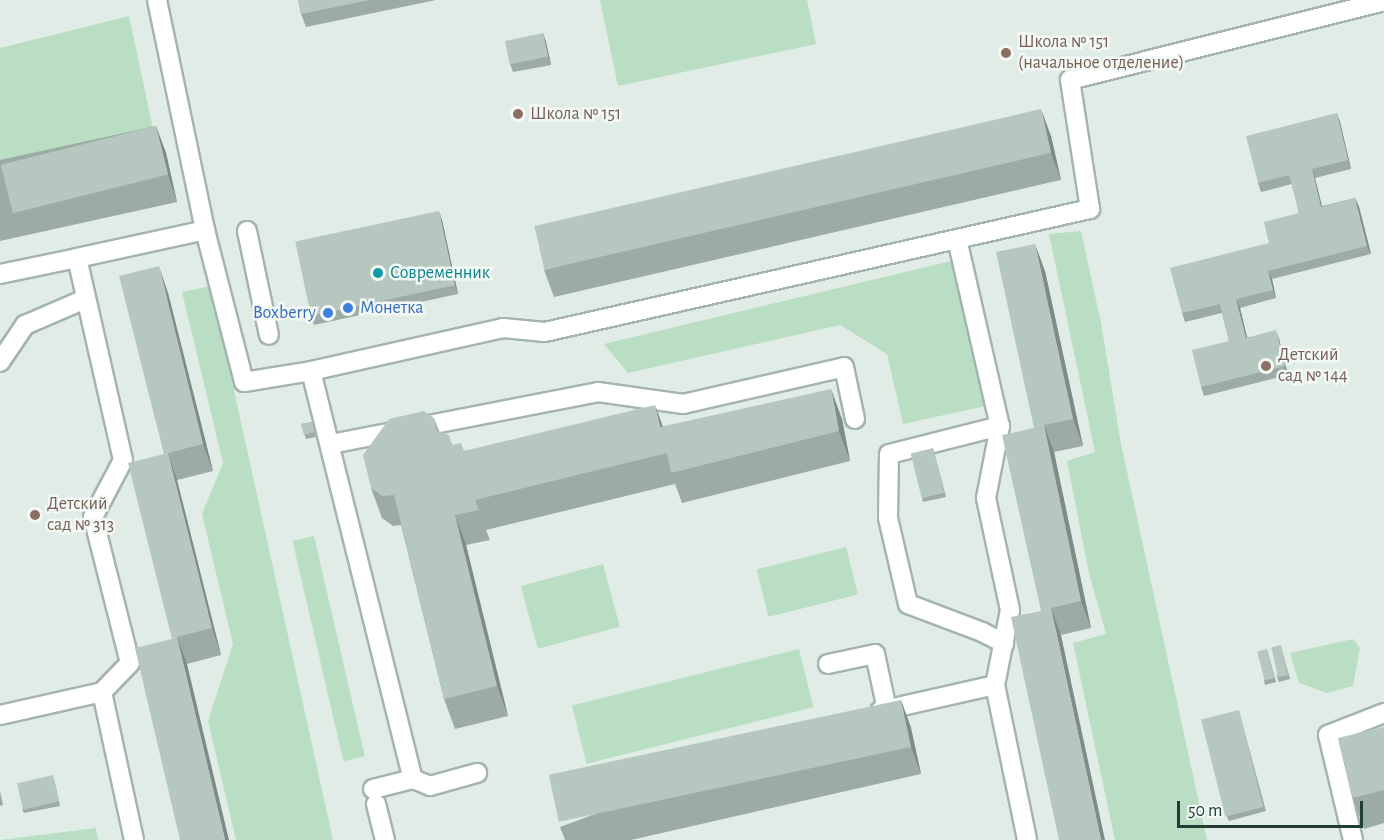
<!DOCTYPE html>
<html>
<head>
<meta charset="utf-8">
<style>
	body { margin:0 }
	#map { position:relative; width:1384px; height:840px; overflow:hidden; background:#e1ece7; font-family:"Alegreya Sans",sans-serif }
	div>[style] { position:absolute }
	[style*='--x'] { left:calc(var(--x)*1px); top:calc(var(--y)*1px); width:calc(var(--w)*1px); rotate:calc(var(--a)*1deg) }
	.green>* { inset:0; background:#b9dec3; transform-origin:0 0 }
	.roads { filter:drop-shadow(2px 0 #a4b4ae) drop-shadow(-2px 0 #a4b4ae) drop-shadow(0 2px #a4b4ae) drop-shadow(0 -2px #a4b4ae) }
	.minor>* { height:18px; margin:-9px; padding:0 9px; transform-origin:9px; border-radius:9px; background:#fff }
	.wall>* { inset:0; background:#9daba5 }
	.shaded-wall>* { inset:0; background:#7f8b86 }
	.building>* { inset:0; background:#b6c7c0; transform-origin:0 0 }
	.dots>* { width:16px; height:16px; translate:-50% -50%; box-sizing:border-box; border:3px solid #f2f9f5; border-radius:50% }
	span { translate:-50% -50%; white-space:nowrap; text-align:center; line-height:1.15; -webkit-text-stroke:5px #f2f9f5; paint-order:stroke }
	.education-label { font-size:18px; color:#785e54 }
	.left { translate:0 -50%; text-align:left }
	.culture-label { font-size:18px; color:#0d838f }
	.shop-label { font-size:18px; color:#366cbe }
	.right { translate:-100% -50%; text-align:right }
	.scale { position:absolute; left:1177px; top:801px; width:186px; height:27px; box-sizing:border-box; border:3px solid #213e36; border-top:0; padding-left:8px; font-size:18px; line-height:21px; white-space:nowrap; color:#213e36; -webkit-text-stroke:4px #f2f9f5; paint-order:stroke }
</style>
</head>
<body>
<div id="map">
	<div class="green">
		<i style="clip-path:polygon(600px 0,807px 0,816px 44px,618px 86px)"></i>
		<i style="clip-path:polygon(129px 16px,156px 143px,0 175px,0 48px)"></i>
		<i style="clip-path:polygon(1081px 231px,1101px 323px,1121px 444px,1207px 840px,1115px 840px,1073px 643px,1106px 634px,1089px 573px,1067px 461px,1095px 452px,1049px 234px)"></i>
		<i style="clip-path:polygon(955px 260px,990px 405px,903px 424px,887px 354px,840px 325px,628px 373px,604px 344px)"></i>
		<i style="clip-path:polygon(211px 286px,333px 840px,236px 840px,208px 721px,233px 644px,202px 514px,223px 463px,182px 292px)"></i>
		<i style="left:314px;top:536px;width:226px;height:22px;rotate:77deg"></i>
		<i style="left:846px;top:547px;width:49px;height:92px;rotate:76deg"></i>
		<i style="left:603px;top:564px;width:65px;height:85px;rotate:75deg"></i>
		<i style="clip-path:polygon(1353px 639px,1360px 648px,1353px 686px,1327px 693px,1299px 683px,1290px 653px)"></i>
		<i style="left:799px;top:649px;width:60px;height:234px;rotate:76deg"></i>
		<i style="clip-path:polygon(96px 828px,98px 840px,0 840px)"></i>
	</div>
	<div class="roads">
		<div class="minor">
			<i style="--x:157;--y:0;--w:235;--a:78.2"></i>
			<i style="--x:205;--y:230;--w:157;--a:75.6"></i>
			<i style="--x:244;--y:382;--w:68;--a:-9.3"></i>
			<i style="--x:311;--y:371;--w:197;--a:-12.6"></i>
			<i style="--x:503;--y:328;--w:42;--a:5.4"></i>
			<i style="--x:545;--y:332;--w:559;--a:-12.72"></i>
			<i style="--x:1090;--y:209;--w:131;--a:-98.8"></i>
			<i style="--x:1070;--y:80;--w:324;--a:-14.1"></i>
			<i style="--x:247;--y:231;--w:106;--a:78.1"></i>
			<i style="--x:957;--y:239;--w:192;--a:77.1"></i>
			<i style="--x:1000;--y:426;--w:73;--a:101"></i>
			<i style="--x:986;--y:498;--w:115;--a:77.9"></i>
			<i style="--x:1010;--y:610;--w:76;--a:101.3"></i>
			<i style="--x:995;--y:685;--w:158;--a:78.3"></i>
			<i style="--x:0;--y:274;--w:79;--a:-11.7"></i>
			<i style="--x:0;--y:362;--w:45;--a:-56"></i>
			<i style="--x:25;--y:325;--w:65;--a:-23.4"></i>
			<i style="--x:311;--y:371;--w:421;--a:76"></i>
			<i style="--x:413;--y:779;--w:18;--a:22"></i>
			<i style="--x:430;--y:786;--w:49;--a:-15.5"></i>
			<i style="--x:1000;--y:426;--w:114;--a:165.8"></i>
			<i style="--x:889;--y:454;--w:64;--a:90.9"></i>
			<i style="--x:888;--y:518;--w:88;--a:76.9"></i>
			<i style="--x:908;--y:604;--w:79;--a:20.7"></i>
			<i style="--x:982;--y:632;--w:25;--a:27"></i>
			<i style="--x:331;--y:444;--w:272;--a:-11"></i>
			<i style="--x:598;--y:392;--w:86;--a:8"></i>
			<i style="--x:683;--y:404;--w:165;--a:-12.9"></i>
			<i style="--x:844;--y:367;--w:53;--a:78.1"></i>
			<i style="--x:828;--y:664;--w:48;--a:-12"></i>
			<i style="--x:875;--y:654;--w:57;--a:77.9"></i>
			<i style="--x:880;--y:711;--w:118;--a:-12.7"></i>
			<i style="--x:0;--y:715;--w:105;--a:-12.7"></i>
			<i style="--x:373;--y:789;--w:41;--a:-14"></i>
			<i style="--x:376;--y:804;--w:37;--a:76"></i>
			<i style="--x:134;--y:840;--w:151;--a:-102.2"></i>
			<i style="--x:102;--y:692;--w:40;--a:-46"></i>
			<i style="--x:130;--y:663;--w:151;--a:-104.2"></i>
			<i style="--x:93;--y:517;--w:64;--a:-62.2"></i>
			<i style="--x:123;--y:460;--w:207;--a:-102.8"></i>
			<i style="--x:77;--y:258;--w:131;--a:-12.3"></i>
			<i style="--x:1353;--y:840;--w:108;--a:-103.4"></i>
			<i style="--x:1328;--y:735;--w:60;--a:-21.4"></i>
		</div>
	</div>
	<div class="wall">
		<i style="clip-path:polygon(298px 0,436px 0,306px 27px,301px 14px)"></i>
		<i style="clip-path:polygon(543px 33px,546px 42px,551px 65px,513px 72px,510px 64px)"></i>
		<i style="clip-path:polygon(1337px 113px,1340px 122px,1351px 169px,1315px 178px,1322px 206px,1355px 198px,1359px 207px,1371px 254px,1272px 279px,1276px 298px,1240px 308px,1247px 337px,1279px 339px,1288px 375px,1204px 396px,1201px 387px,1229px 341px,1222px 313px,1185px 322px,1182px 313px,1269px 243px,1299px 213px,1292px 184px,1261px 192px,1258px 183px)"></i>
		<i style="clip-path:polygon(156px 126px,166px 153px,177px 202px,0 241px,0 160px)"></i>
		<i style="clip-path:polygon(1051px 136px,1061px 180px,554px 297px,544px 270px)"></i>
		<i style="clip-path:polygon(442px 220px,458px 294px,314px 325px,311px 316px)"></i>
		<i style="clip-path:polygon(1045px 271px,1083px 446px,1054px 452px,1091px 628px,1061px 635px,1041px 611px)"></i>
		<i style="clip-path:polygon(168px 293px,213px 471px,177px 480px,221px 655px,187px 664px,172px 639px,164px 454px)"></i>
		<i style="clip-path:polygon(434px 418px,439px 431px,453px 445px,464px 451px,663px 426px,842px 419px,850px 461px,682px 503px,675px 484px,486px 530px,490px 540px,466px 545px,508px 716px,455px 729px,444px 699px,401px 525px,393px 526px,382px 518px,371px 488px)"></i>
		<i style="clip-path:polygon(312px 422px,316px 437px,306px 439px,301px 424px)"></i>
		<i style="clip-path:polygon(933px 448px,946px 497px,923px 502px,922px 498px)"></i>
		<i style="clip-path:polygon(1267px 649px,1276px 682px,1265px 685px,1264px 681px)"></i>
		<i style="clip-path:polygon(1282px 650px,1290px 679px,1279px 682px,1277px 677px)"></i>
		<i style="clip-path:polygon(901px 700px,911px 728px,921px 774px,631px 840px,565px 840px,560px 827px)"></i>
		<i style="clip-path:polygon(1240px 715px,1266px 811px,1229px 821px,1227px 817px)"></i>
		<i style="clip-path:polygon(1384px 727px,1384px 823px,1364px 829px,1353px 798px)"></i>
		<i style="clip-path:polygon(54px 779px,60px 806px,24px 813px,22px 809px)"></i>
		<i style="clip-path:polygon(0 791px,3px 805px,0 806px)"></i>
	</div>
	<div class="shaded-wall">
		<i style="clip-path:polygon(543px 33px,546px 42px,551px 65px,548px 56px)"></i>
		<i style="clip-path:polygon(1041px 109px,1051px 136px,1061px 180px,1051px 153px)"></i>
		<i style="clip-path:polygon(1337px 113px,1340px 122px,1351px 169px,1348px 160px)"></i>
		<i style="clip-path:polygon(156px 126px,166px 153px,177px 202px,168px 175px)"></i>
		<i style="clip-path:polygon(1312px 169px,1315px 178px,1324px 215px,1321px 207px)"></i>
		<i style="clip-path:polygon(1355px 198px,1359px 207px,1371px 254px,1367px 246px)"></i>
		<i style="clip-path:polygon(439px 211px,442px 220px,458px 294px,455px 285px)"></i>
		<i style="clip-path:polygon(1035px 244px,1045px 271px,1083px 446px,1073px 419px)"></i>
		<i style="clip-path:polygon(159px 266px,168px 293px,213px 471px,203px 444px)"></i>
		<i style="clip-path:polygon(1268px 271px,1272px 279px,1276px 298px,1273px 290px)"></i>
		<i style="clip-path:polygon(1236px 299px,1240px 308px,1249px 346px,1246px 338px)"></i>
		<i style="clip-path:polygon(1276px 330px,1279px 339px,1288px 375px,1285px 366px)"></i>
		<i style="clip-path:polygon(831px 389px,842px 419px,850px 461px,839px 431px)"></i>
		<i style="clip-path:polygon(655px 405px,666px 435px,660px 427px)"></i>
		<i style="clip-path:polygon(1044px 425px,1054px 452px,1091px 628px,1081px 601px)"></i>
		<i style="clip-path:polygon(168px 453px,177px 480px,221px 655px,212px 628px)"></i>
		<i style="clip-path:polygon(455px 515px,466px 545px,508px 716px,497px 686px)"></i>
		<i style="clip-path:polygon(1051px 608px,1061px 635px,1105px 840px,1101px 840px)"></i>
		<i style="clip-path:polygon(177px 637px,187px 664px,229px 840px,225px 840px)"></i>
		<i style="clip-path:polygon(901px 700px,911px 728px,921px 774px,911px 747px)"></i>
	</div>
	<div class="building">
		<i style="clip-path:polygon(298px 0,370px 0,301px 14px)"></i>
		<i style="left:543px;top:33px;width:24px;height:39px;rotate:78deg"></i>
		<i style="left:1041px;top:109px;width:45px;height:520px;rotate:77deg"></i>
		<i style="clip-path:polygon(1337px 113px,1348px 160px,1312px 169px,1321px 207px,1355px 198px,1367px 246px,1268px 271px,1273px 290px,1236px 299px,1246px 338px,1276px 330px,1285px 366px,1201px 387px,1192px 350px,1229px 341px,1220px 304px,1182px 313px,1170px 268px,1269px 243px,1264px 222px,1299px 213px,1289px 175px,1258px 183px,1246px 136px)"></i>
		<i style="left:156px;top:126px;width:50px;height:160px;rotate:76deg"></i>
		<i style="left:439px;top:211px;width:76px;height:147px;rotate:78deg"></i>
		<i style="clip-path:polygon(1035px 244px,1073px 419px,1044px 425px,1081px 601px,1051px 608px,1101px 840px,1059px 840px,1011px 617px,1041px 611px,1002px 435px,1034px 428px,996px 252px)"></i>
		<i style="clip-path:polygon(159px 266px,203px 444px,168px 453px,212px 628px,177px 637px,225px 840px,180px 840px,135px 648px,172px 639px,128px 463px,164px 454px,119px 276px)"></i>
		<i style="clip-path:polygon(831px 389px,839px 431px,671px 473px,667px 453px,475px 500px,479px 510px,455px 515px,497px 686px,444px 699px,394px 495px,382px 496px,371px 488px,363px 455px,389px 419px,424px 411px,434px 418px,437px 431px,449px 435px,452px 445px,461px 443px,464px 451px,655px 405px,660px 427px)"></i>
		<i style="clip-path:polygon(312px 422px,314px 432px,304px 435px,301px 424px)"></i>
		<i style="left:933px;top:448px;width:46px;height:23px;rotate:76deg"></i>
		<i style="left:1281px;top:645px;width:31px;height:10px;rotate:77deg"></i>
		<i style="left:1267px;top:649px;width:30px;height:10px;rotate:76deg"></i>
		<i style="left:901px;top:700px;width:48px;height:360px;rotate:78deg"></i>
		<i style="left:1239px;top:710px;width:100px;height:39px;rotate:76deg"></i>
		<i style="clip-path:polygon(1384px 727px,1384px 790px,1353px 798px,1338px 738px)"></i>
		<i style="left:53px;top:775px;width:27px;height:37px;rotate:77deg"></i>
	</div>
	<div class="dots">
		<i style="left:1006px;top:53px;background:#8d6e63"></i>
		<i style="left:518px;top:114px;background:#8d6e63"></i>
		<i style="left:378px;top:273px;background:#0f9aa8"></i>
		<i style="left:348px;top:308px;background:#3f7fe0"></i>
		<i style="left:328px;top:313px;background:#3f7fe0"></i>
		<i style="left:1266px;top:366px;background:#8d6e63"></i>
		<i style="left:35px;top:515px;background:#8d6e63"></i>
	</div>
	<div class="education-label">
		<span class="left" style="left:1018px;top:53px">Школа № 151<br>(начальное отделение)</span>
		<span class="left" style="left:530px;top:114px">Школа № 151</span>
		<span class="left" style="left:1278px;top:366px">Детский<br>сад № 144</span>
		<span class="left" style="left:47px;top:515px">Детский<br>сад № 313</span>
	</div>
	<div class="culture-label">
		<span class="left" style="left:390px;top:273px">Современник</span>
	</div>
	<div class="shop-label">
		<span class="left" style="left:360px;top:308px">Монетка</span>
		<span class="right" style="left:316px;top:313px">Boxberry</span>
	</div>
	<div class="scale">50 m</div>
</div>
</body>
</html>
